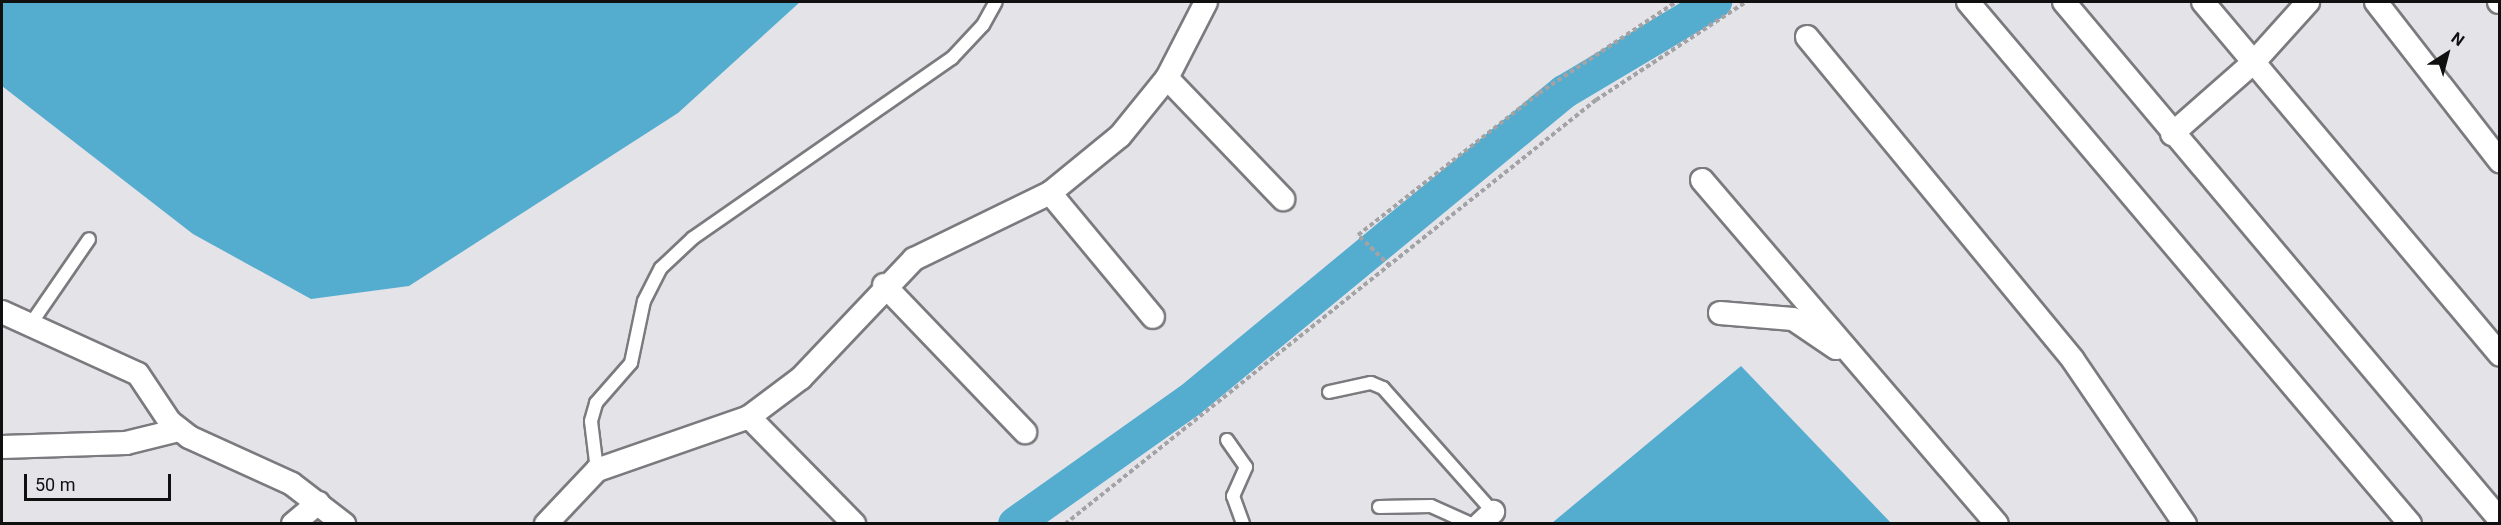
<!DOCTYPE html>
<html>
<head>
<meta charset="utf-8">
<style>
	body { margin:0 }
	#map { position:relative; width:2501px; height:525px; overflow:hidden; background:#e4e3e7; font-family:Roboto,sans-serif }
	div>[style] { position:absolute }
	[style*='--x'] { left:calc(var(--x)*1px); top:calc(var(--y)*1px); width:calc(var(--w)*1px); rotate:calc(var(--a)*1deg) }
	.water>* { inset:0; background:#54accf }
	.river>* { height:34px; margin:-17px; padding:0 17px; transform-origin:17px; border-radius:17px; background:#54accf }
	.path>* { height:4px; margin-top:-2px; transform-origin:0; background:repeating-linear-gradient(90deg,#a3a2a5 0 4.5px,transparent 0 7.5px) }
	.roads { filter:drop-shadow(2px 0 #7c7a7e) drop-shadow(-2px 0 #7c7a7e) drop-shadow(0 2px #7c7a7e) drop-shadow(0 -2px #7c7a7e) }
	.service>* { height:12px; margin:-6px; padding:0 6px; transform-origin:6px; border-radius:6px; background:#fff }
	.minor>* { height:22px; margin:-11px; padding:0 11px; transform-origin:11px; border-radius:11px; background:#fff }
	span { translate:-50% -50%; white-space:nowrap; text-align:center; line-height:1.15; -webkit-text-stroke:4.5px #e4e3e7; paint-order:stroke }
	.frame { position:absolute; inset:0; border:3px solid #111011; pointer-events:none }
	.north { position:absolute; left:2417px; top:24px; width:60px; height:60px; -webkit-text-stroke:4px #e4e3e7; paint-order:stroke; rotate:36deg; font-size:16px; font-weight:700; line-height:24px; text-align:center; color:#111011 }
	.north::after { content:''; display:block; margin:auto; width:21px; height:27px; background:#111011; clip-path:polygon(50% 0,100% 100%,50% 72%,0 100%) }
	.scale { position:absolute; left:24px; top:474px; width:147px; height:27px; box-sizing:border-box; border:3px solid #111011; border-top:0; padding-left:8px; font-size:18px; line-height:21px; white-space:nowrap; color:#111011; -webkit-text-stroke:4px #e4e3e7; paint-order:stroke }
</style>
</head>
<body>
<div id="map">
	<div class="water">
		<i style="clip-path:polygon(2px 2px,800px 2px,678px 113px,409px 286px,311px 299px,193px 234px,2px 86px)"></i>
		<i style="clip-path:polygon(1741px 366px,1891px 523px,1552px 523px)"></i>
	</div>
	<div class="river">
		<i style="--x:1015;--y:524;--w:213;--a:-35.3"></i>
		<i style="--x:1189;--y:401;--w:486;--a:-39.5"></i>
		<i style="--x:1564;--y:92;--w:176;--a:-30.8"></i>
	</div>
	<div class="path">
		<i style="--x:1390;--y:266;--w:45;--a:-135.9"></i>
		<i style="--x:1358;--y:235;--w:230;--a:-38.1"></i>
		<i style="--x:1539;--y:93;--w:164;--a:-33.6"></i>
		<i style="--x:1065;--y:524;--w:680;--a:-38.61"></i>
		<i style="--x:1596;--y:100;--w:179;--a:-33.2"></i>
	</div>
	<div class="roads">
		<div class="service">
			<i style="--x:30;--y:325;--w:104;--a:-55.5"></i>
			<i style="--x:1329;--y:392;--w:43;--a:-12.1"></i>
			<i style="--x:1371;--y:383;--w:13;--a:23"></i>
			<i style="--x:1383;--y:388;--w:166;--a:48.4"></i>
			<i style="--x:1227;--y:440;--w:33;--a:55"></i>
			<i style="--x:1246;--y:467;--w:32;--a:114"></i>
			<i style="--x:1233;--y:496;--w:30;--a:70"></i>
			<i style="--x:597;--y:470;--w:49;--a:-97"></i>
			<i style="--x:591;--y:421;--w:19;--a:-74"></i>
			<i style="--x:596;--y:403;--w:53;--a:-48.8"></i>
			<i style="--x:631;--y:363;--w:63;--a:-78.2"></i>
			<i style="--x:644;--y:301;--w:37;--a:-63"></i>
			<i style="--x:661;--y:268;--w:44;--a:-43.2"></i>
			<i style="--x:693;--y:238;--w:315;--a:-34.8"></i>
			<i style="--x:952;--y:58;--w:45;--a:-46.8"></i>
			<i style="--x:983;--y:25;--w:26;--a:-61"></i>
			<i style="--x:1379;--y:507;--w:52;--a:-1.1"></i>
			<i style="--x:1431;--y:506;--w:44;--a:24.2"></i>
		</div>
		<div class="minor">
			<i style="--x:1968;--y:2;--w:684;--a:49.74"></i>
			<i style="--x:2064;--y:2;--w:677;--a:49.91"></i>
			<i style="--x:2203;--y:2;--w:461;--a:49.9"></i>
			<i style="--x:2376;--y:2;--w:202;--a:52.1"></i>
			<i style="--x:2499;--y:2;--w:1;--a:0"></i>
			<i style="--x:1807;--y:37;--w:418;--a:50.5"></i>
			<i style="--x:2073;--y:360;--w:199;--a:55.7"></i>
			<i style="--x:1167;--y:78;--w:168;--a:46.2"></i>
			<i style="--x:2172;--y:134;--w:109;--a:-41.3"></i>
			<i style="--x:2254;--y:62;--w:81;--a:-48"></i>
			<i style="--x:1702;--y:180;--w:453;--a:49.4"></i>
			<i style="--x:1050;--y:193;--w:161;--a:50.3"></i>
			<i style="--x:884;--y:285;--w:204;--a:46.2"></i>
			<i style="--x:2;--y:312;--w:149;--a:24.5"></i>
			<i style="--x:138;--y:374;--w:58;--a:56.3"></i>
			<i style="--x:170;--y:422;--w:24;--a:38"></i>
			<i style="--x:189;--y:437;--w:113;--a:24.5"></i>
			<i style="--x:292;--y:484;--w:66;--a:37.6"></i>
			<i style="--x:1720;--y:313;--w:73;--a:4.7"></i>
			<i style="--x:1793;--y:319;--w:52;--a:34"></i>
			<i style="--x:749;--y:417;--w:150;--a:45.5"></i>
			<i style="--x:2;--y:447;--w:124;--a:-1.8"></i>
			<i style="--x:126;--y:443;--w:55;--a:-13.8"></i>
			<i style="--x:293;--y:524;--w:33;--a:-40"></i>
			<i style="--x:546;--y:524;--w:74;--a:-46.6"></i>
			<i style="--x:597;--y:470;--w:161;--a:-19.2"></i>
			<i style="--x:749;--y:417;--w:65;--a:-36.9"></i>
			<i style="--x:801;--y:378;--w:164;--a:-46.5"></i>
			<i style="--x:914;--y:259;--w:151;--a:-25.9"></i>
			<i style="--x:1050;--y:193;--w:90;--a:-39.2"></i>
			<i style="--x:1120;--y:136;--w:75;--a:-51"></i>
			<i style="--x:1167;--y:78;--w:85;--a:-62.8"></i>
			<i style="--x:1480;--y:524;--w:18;--a:-43"></i>
		</div>
	</div>
	<div class="frame"></div>
	<div class="north">N</div>
	<div class="scale">50 m</div>
</div>
</body>
</html>
